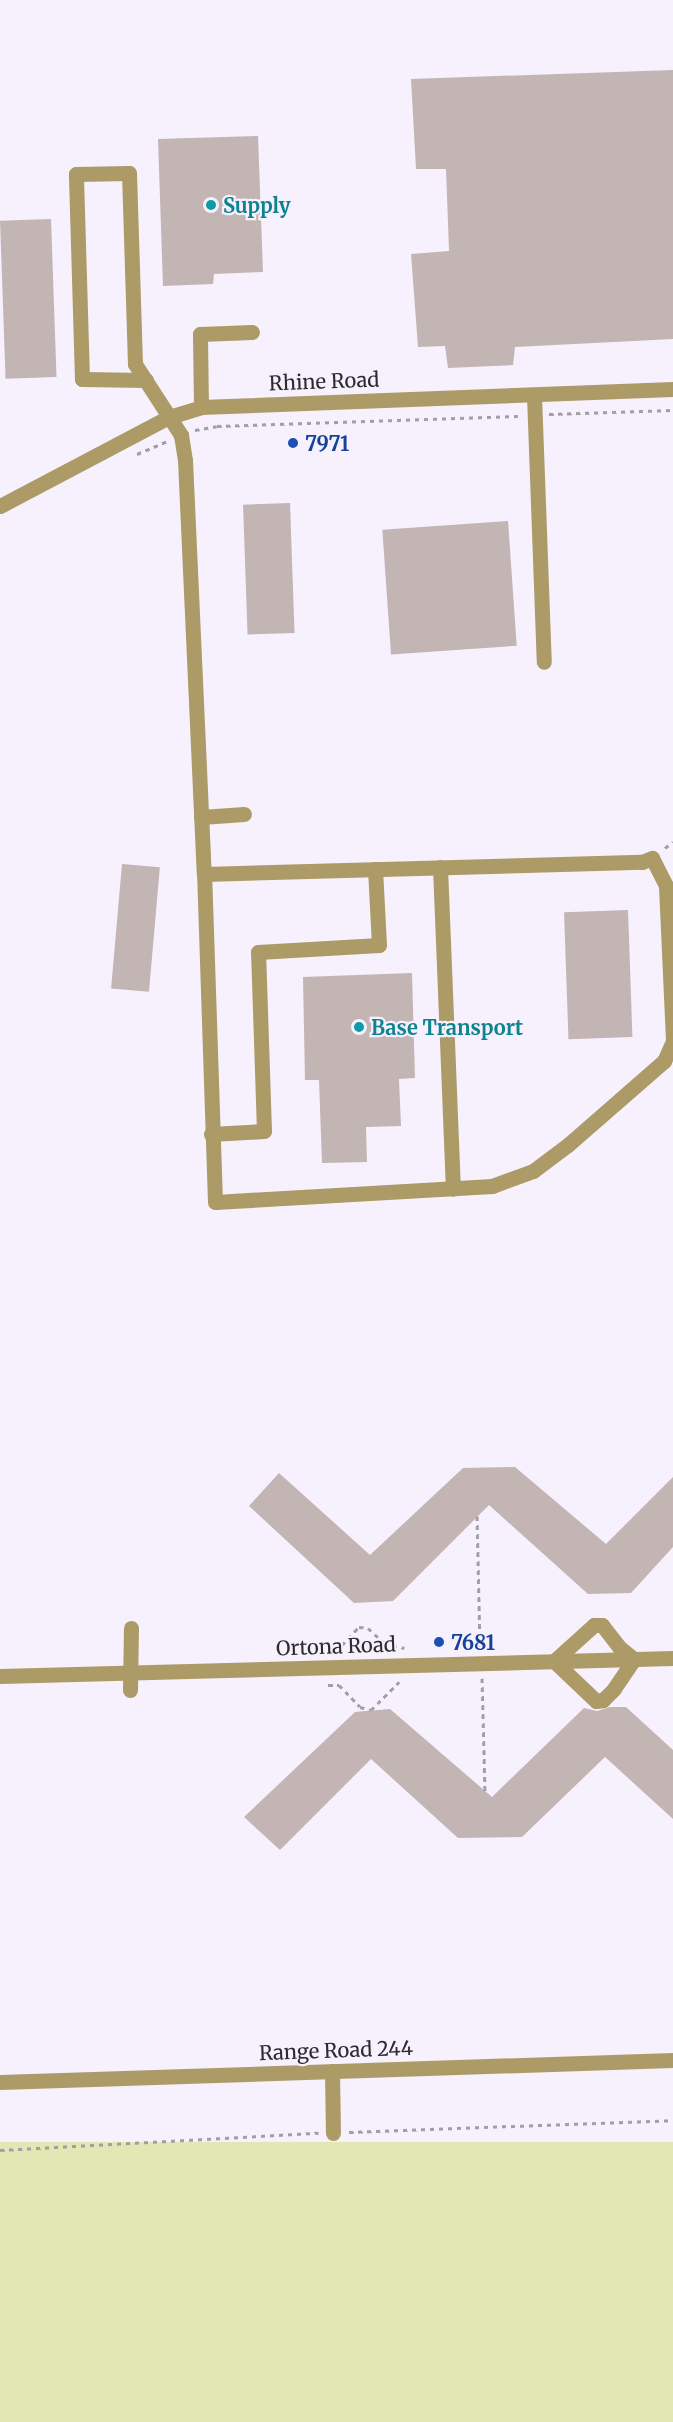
<!DOCTYPE html>
<html>
<head>
<meta charset="utf-8">
<style>
	body { margin:0 }
	#map { position:relative; width:673px; height:2422px; overflow:hidden; background:#f6f1fc; font-family:Merriweather,serif }
	div>[style] { position:absolute }
	[style*='--x'] { left:calc(var(--x)*1px); top:calc(var(--y)*1px); width:calc(var(--w)*1px); rotate:calc(var(--a)*1deg) }
	.green>* { inset:0; background:#e2e7b3; transform-origin:0 0 }
	.building>* { inset:0; background:#c2b5b4; transform-origin:0 0 }
	.path>* { height:3px; margin-top:-1.5px; transform-origin:0; background:repeating-linear-gradient(90deg,#a29ea6 0 4.5px,transparent 0 9px) }
	.minor>* { height:15px; margin:-7.5px; padding:0 7.5px; transform-origin:7.5px; border-radius:7.5px; background:#ac9a67 }
	.dots>* { width:16px; height:16px; translate:-50% -50%; box-sizing:border-box; border:3px solid #f6f1fc; border-radius:50% }
	span { translate:-50% -50%; white-space:nowrap; text-align:center; line-height:1.15; -webkit-text-stroke:4.5px #f6f1fc; paint-order:stroke }
	.culture-label { font-size:20px; color:#0d838f; font-weight:700 }
	.left { translate:0 -50%; text-align:left }
	.street-label { font-size:20px; color:#2d2b2f }
	.transit-label { font-size:20px; color:#164399; font-weight:700 }
</style>
</head>
<body>
<div id="map">
	<div class="green">
		<i style="left:673px;top:2142px;width:280px;height:674px;rotate:90deg"></i>
	</div>
	<div class="building">
		<i style="clip-path:polygon(673px 70px,673px 339px,515px 347px,513px 365px,448px 368px,445px 346px,418px 347px,411px 254px,449px 251px,446px 169px,416px 169px,411px 79px)"></i>
		<i style="clip-path:polygon(258px 136px,263px 272px,214px 274px,213px 284px,163px 286px,158px 139px)"></i>
		<i style="left:51px;top:219px;width:158px;height:51px;rotate:88deg"></i>
		<i style="left:290px;top:503px;width:130px;height:47px;rotate:88deg"></i>
		<i style="left:508px;top:521px;width:125px;height:126px;rotate:86deg"></i>
		<i style="left:122px;top:864px;width:38px;height:125px;rotate:5deg"></i>
		<i style="left:628px;top:910px;width:127px;height:64px;rotate:88deg"></i>
		<i style="clip-path:polygon(412px 973px,415px 1078px,399px 1079px,401px 1126px,366px 1127px,367px 1162px,322px 1163px,319px 1080px,305px 1080px,303px 977px)"></i>
		<i style="clip-path:polygon(515px 1467px,606px 1544px,673px 1477px,673px 1547px,631px 1593px,588px 1594px,489px 1505px,393px 1601px,354px 1603px,249px 1506px,279px 1473px,370px 1555px,463px 1468px)"></i>
		<i style="clip-path:polygon(610px 1707px,626px 1707px,673px 1750px,673px 1819px,605px 1757px,522px 1837px,458px 1838px,371px 1759px,280px 1850px,244px 1817px,355px 1712px,390px 1709px,492px 1797px,584px 1708px,597px 1711px)"></i>
	</div>
	<div class="path">
		<i style="--x:549;--y:414;--w:124;--a:-1.8"></i>
		<i style="--x:195;--y:430;--w:22;--a:-10"></i>
		<i style="--x:217;--y:426;--w:301;--a:-1.9"></i>
		<i style="--x:137;--y:454;--w:33;--a:-23"></i>
		<i style="--x:665;--y:848;--w:10;--a:-37"></i>
		<i style="--x:477;--y:1516;--w:132;--a:88.7"></i>
		<i style="--x:330;--y:1650;--w:13;--a:-23"></i>
		<i style="--x:342;--y:1645;--w:25;--a:-47"></i>
		<i style="--x:359;--y:1627;--w:9;--a:6"></i>
		<i style="--x:368;--y:1628;--w:22;--a:43"></i>
		<i style="--x:384;--y:1643;--w:21;--a:14"></i>
		<i style="--x:482;--y:1678;--w:113;--a:88.5"></i>
		<i style="--x:328;--y:1685;--w:11;--a:0"></i>
		<i style="--x:339;--y:1685;--w:30;--a:46"></i>
		<i style="--x:360;--y:1707;--w:11;--a:15"></i>
		<i style="--x:371;--y:1710;--w:40;--a:-45"></i>
		<i style="--x:349;--y:2132;--w:324;--a:-2.1"></i>
		<i style="--x:0;--y:2150;--w:319;--a:-3.1"></i>
	</div>
	<div class="minor">
		<i style="--x:146;--y:380;--w:64;--a:-179.1"></i>
		<i style="--x:82;--y:379;--w:205;--a:-91.7"></i>
		<i style="--x:76;--y:174;--w:53;--a:-1.1"></i>
		<i style="--x:129;--y:173;--w:191;--a:88.2"></i>
		<i style="--x:135;--y:364;--w:85;--a:57.1"></i>
		<i style="--x:181;--y:435;--w:25;--a:81"></i>
		<i style="--x:185;--y:460;--w:414;--a:87.4"></i>
		<i style="--x:204;--y:874;--w:438;--a:-1.6"></i>
		<i style="--x:642;--y:862;--w:11;--a:-22"></i>
		<i style="--x:652;--y:858;--w:31;--a:63"></i>
		<i style="--x:666;--y:886;--w:155;--a:87.4"></i>
		<i style="--x:673;--y:1041;--w:22;--a:114"></i>
		<i style="--x:664;--y:1061;--w:126;--a:138.9"></i>
		<i style="--x:569;--y:1144;--w:45;--a:143.1"></i>
		<i style="--x:533;--y:1171;--w:44;--a:159.9"></i>
		<i style="--x:492;--y:1186;--w:277;--a:176.7"></i>
		<i style="--x:215;--y:1202;--w:328;--a:-91.9"></i>
		<i style="--x:534;--y:395;--w:267;--a:87.9"></i>
		<i style="--x:201;--y:407;--w:73;--a:-90.8"></i>
		<i style="--x:200;--y:334;--w:52;--a:-2.2"></i>
		<i style="--x:0;--y:506;--w:191;--a:-27.8"></i>
		<i style="--x:169;--y:417;--w:34;--a:-17"></i>
		<i style="--x:201;--y:407;--w:472;--a:-2.2"></i>
		<i style="--x:201;--y:817;--w:43;--a:-4"></i>
		<i style="--x:440;--y:867;--w:322;--a:87.7"></i>
		<i style="--x:211;--y:1134;--w:53;--a:-3.2"></i>
		<i style="--x:264;--y:1131;--w:179;--a:-91.9"></i>
		<i style="--x:258;--y:952;--w:121;--a:-3.3"></i>
		<i style="--x:379;--y:945;--w:76;--a:-93"></i>
		<i style="--x:594;--y:1625;--w:8;--a:0"></i>
		<i style="--x:602;--y:1625;--w:28;--a:52"></i>
		<i style="--x:619;--y:1647;--w:19;--a:39"></i>
		<i style="--x:634;--y:1659;--w:36;--a:124"></i>
		<i style="--x:614;--y:1689;--w:16;--a:135"></i>
		<i style="--x:603;--y:1700;--w:7;--a:172"></i>
		<i style="--x:596;--y:1701;--w:58;--a:-136.4"></i>
		<i style="--x:554;--y:1661;--w:54;--a:-42"></i>
		<i style="--x:0;--y:1676;--w:673;--a:-1.53"></i>
		<i style="--x:130;--y:1690;--w:62;--a:-89.1"></i>
		<i style="--x:332;--y:2071;--w:62;--a:89.1"></i>
		<i style="--x:0;--y:2082;--w:673;--a:-1.87"></i>
	</div>
	<div class="dots">
		<i style="left:211px;top:205px;background:#0f9aa8"></i>
		<i style="left:293px;top:443px;background:#1a4fb4"></i>
		<i style="left:359px;top:1027px;background:#0f9aa8"></i>
		<i style="left:439px;top:1642px;background:#1a4fb4"></i>
	</div>
	<div class="culture-label">
		<span class="left" style="left:223px;top:205px">Supply</span>
		<span class="left" style="left:371px;top:1027px">Base Transport</span>
	</div>
	<div class="street-label">
		<span style="left:324px;top:381px;rotate:-2deg">Rhine Road</span>
		<span style="left:336px;top:1646px;rotate:-2deg">Ortona Road</span>
		<span style="left:336px;top:2050px;rotate:-2deg">Range Road 244</span>
	</div>
	<div class="transit-label">
		<span class="left" style="left:305px;top:443px">7971</span>
		<span class="left" style="left:451px;top:1642px">7681</span>
	</div>
</div>
</body>
</html>
